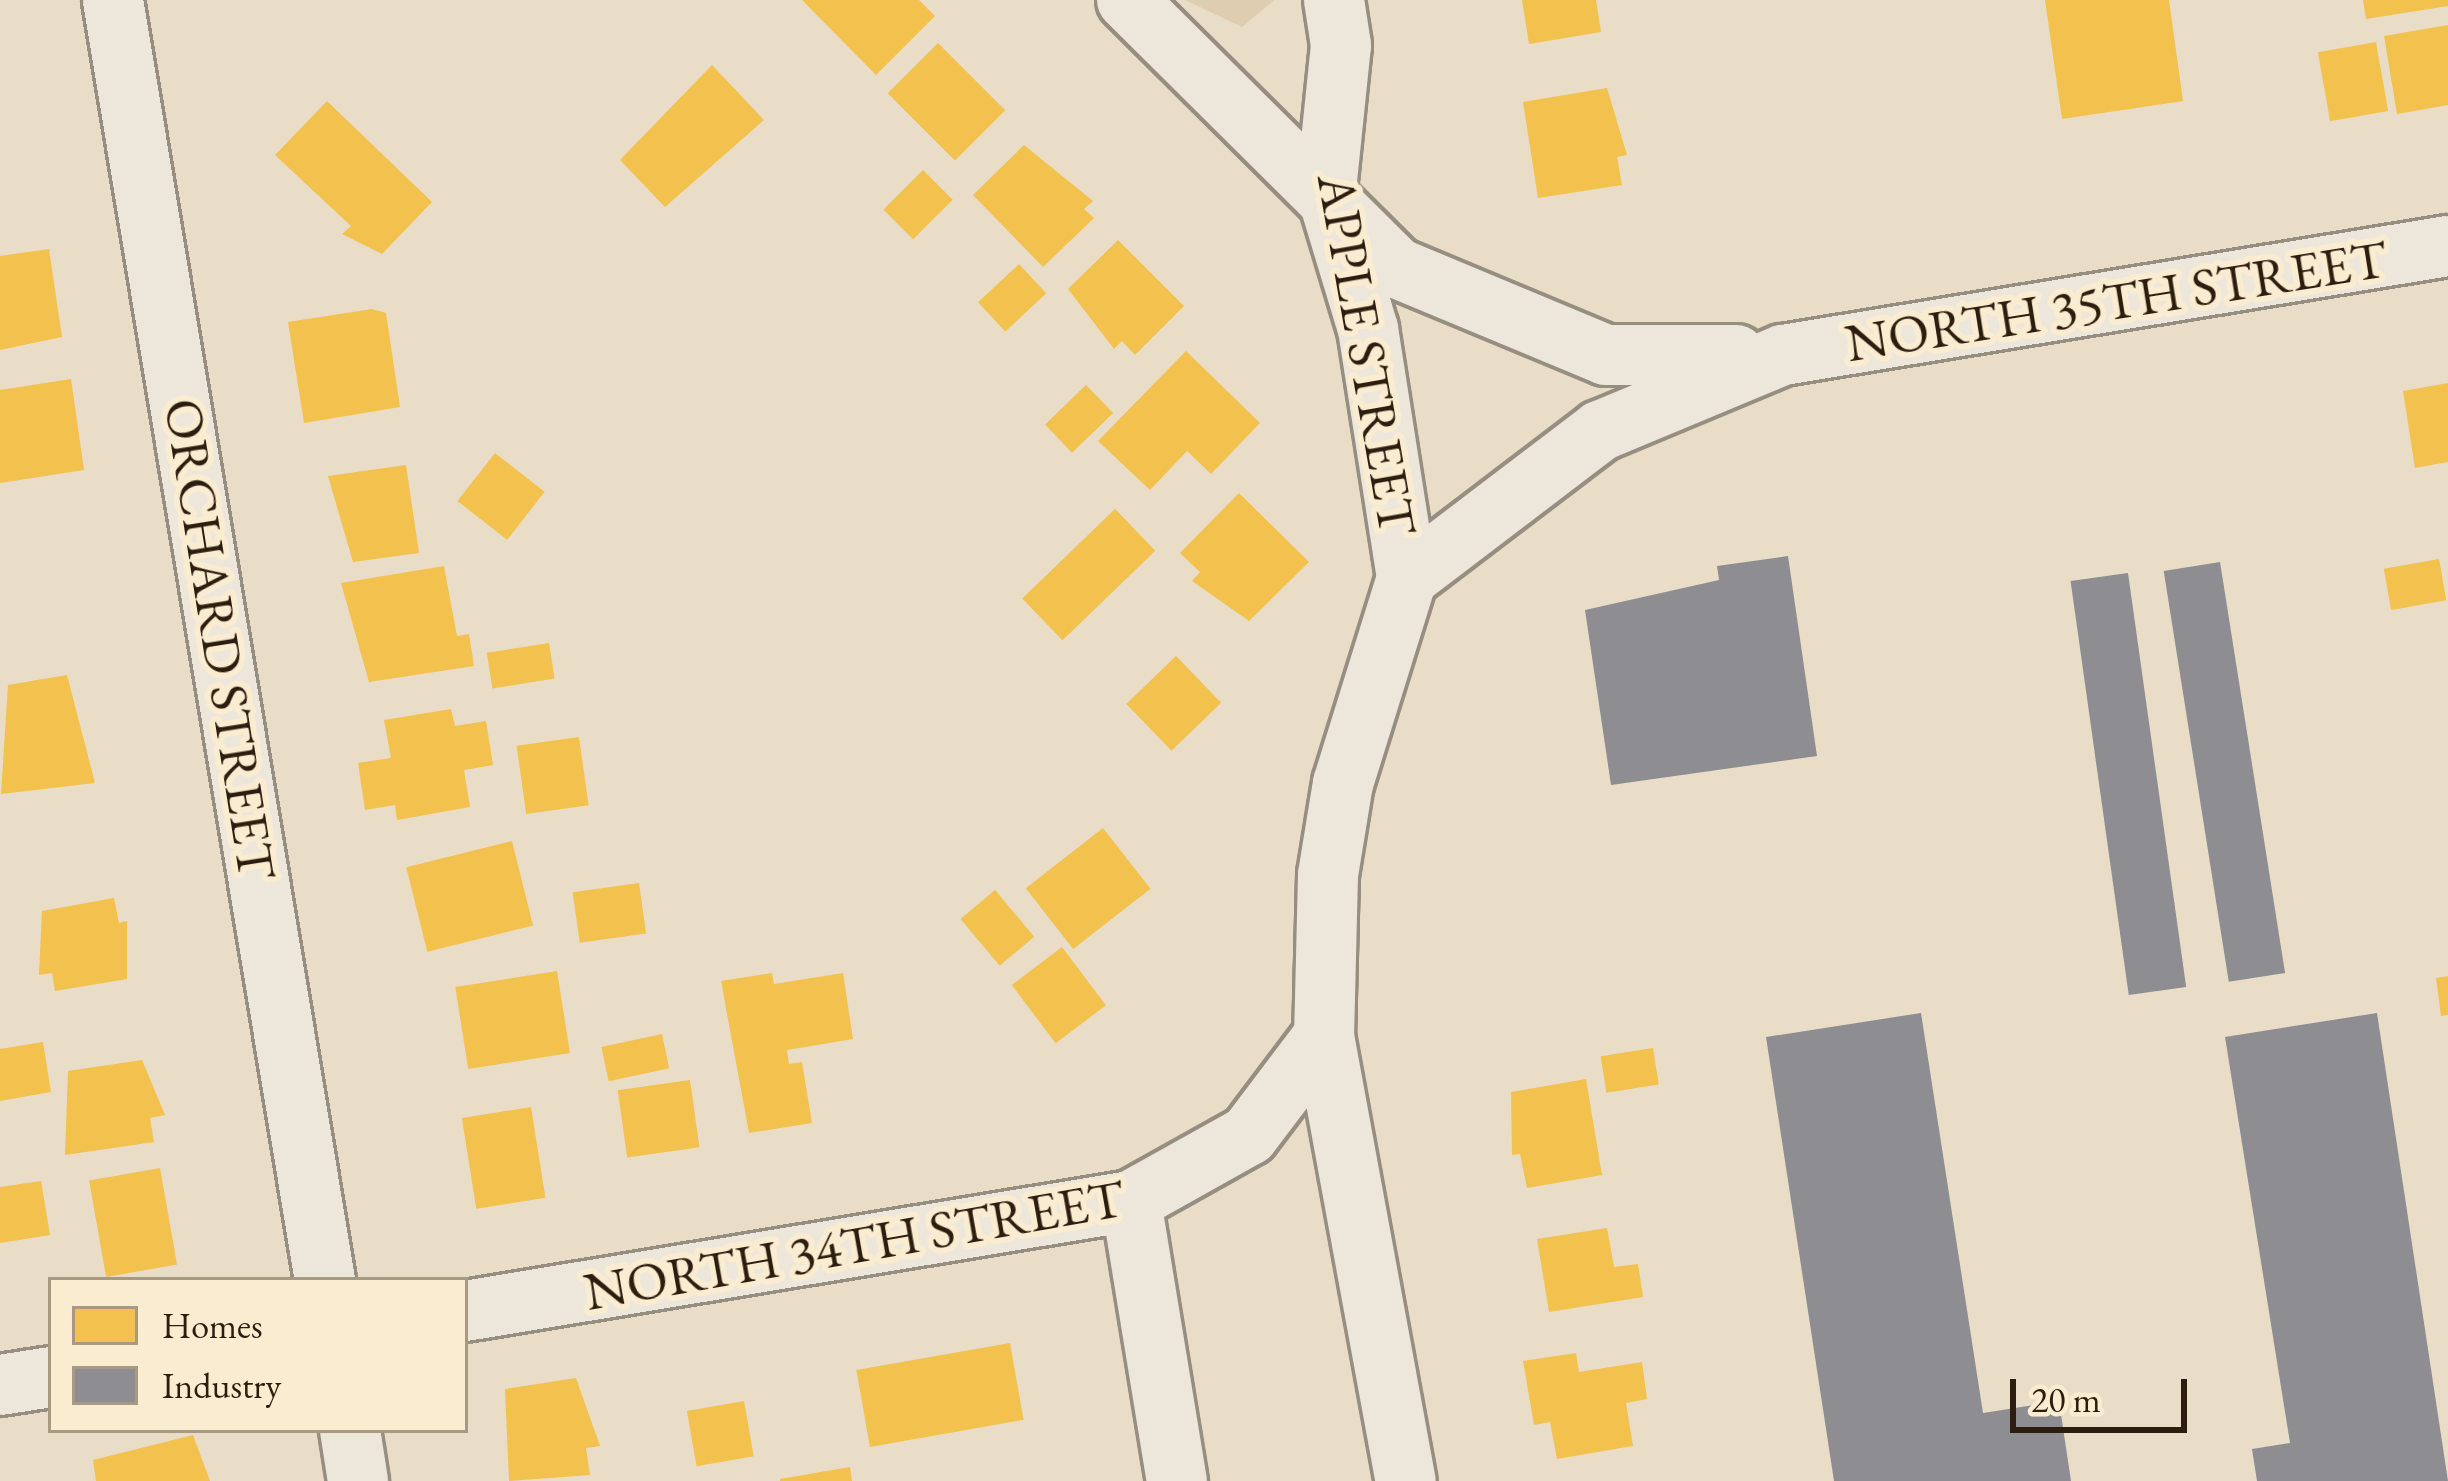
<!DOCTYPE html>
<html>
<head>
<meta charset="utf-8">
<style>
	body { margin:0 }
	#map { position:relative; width:2448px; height:1481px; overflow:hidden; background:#e9ddc7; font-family:"EB Garamond",serif }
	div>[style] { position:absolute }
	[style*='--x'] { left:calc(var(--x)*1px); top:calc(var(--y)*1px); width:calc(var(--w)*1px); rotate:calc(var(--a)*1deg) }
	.green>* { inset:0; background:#decdaf }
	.homes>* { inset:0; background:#f2c14e; transform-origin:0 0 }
	.industry>* { inset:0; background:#8d8d92; transform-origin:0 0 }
	.roads { filter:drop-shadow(3px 0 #968e80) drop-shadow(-3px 0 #968e80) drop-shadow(0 3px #968e80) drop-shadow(0 -3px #968e80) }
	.street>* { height:60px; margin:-30px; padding:0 30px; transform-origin:30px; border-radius:30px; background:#ece6db }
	span { translate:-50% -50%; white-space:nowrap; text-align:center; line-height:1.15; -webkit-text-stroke:12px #faecd1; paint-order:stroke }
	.street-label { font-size:54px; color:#2d1d0f }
	.legend { position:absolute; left:48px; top:1277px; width:420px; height:156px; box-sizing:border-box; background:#faecd1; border:3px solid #a89983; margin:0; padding:15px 21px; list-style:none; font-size:36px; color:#2d1d0f }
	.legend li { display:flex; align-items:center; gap:24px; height:60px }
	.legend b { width:60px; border:3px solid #a89983 }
	.scale { position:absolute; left:2010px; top:1379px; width:177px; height:54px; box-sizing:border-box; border:6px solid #2d1d0f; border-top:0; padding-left:15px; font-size:36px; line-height:42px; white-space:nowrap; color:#2d1d0f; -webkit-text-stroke:9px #faecd1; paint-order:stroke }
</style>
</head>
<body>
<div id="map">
	<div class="green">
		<i style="clip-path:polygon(1185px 0,1274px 0,1242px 27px)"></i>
	</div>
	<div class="homes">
		<i style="clip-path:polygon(802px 0,919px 0,935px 16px,876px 75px)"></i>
		<i style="clip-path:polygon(1522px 0,1596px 0,1601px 32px,1529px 44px)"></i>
		<i style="clip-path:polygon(2045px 0,2169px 0,2183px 101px,2062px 119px)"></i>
		<i style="clip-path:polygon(2363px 0,2448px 0,2448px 6px,2366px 19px)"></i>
		<i style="clip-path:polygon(2448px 25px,2448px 105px,2397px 114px,2384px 36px)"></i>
		<i style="left:2376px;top:42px;width:70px;height:59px;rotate:80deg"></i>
		<i style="left:938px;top:43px;width:95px;height:71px;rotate:45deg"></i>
		<i style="clip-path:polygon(712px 65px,764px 120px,665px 207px,620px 160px)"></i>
		<i style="clip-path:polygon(1607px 88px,1627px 155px,1617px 157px,1622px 185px,1538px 198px,1523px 102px)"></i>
		<i style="clip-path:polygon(327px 101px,432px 202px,382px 254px,342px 234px,351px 226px,275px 155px)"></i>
		<i style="clip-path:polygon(1024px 145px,1093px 201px,1084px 209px,1094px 218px,1043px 267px,973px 195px)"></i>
		<i style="left:923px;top:170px;width:42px;height:56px;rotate:45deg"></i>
		<i style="clip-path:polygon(1118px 240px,1184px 306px,1135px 355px,1122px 341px,1114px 349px,1068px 289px)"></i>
		<i style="clip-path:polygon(49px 249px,62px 337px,0 350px,0 256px)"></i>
		<i style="left:1019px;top:264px;width:40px;height:56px;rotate:47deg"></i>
		<i style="clip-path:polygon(372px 309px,386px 313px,400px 407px,304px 423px,288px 322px)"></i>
		<i style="clip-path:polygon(1186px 351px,1260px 423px,1211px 474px,1187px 451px,1150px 490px,1098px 441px)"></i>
		<i style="clip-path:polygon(71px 379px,84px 470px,0 483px,0 390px)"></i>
		<i style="clip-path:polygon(2448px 383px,2448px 462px,2415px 468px,2403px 391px)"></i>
		<i style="left:1086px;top:385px;width:39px;height:57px;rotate:46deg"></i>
		<i style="left:495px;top:453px;width:63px;height:61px;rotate:38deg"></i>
		<i style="clip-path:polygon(406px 465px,419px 553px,353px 562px,328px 476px)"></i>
		<i style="clip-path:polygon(1239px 493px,1309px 562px,1249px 621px,1192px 581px,1200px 572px,1180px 553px)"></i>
		<i style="left:1115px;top:509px;width:58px;height:129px;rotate:46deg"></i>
		<i style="left:2439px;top:559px;width:42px;height:56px;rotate:80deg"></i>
		<i style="clip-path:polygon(444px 566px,457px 636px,469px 634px,474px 666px,369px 682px,341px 583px)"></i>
		<i style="left:549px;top:643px;width:36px;height:63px;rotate:81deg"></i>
		<i style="left:1176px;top:656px;width:65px;height:69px;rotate:46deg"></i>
		<i style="clip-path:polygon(67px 675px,95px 783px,1px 794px,8px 685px)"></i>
		<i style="clip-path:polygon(451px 709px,455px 726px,486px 721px,493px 765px,464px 770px,470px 807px,397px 820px,395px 805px,365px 810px,358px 763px,391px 758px,384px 720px)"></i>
		<i style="left:579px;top:737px;width:69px;height:63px;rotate:82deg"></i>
		<i style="left:1103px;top:828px;width:77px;height:98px;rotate:52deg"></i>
		<i style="left:512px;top:841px;width:87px;height:109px;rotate:76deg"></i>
		<i style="left:639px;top:883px;width:51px;height:67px;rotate:82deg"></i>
		<i style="left:995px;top:890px;width:61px;height:45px;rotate:50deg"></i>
		<i style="clip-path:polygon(114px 898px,119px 923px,127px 921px,127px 979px,55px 991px,52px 973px,39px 975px,42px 911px)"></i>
		<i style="left:1062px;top:947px;width:73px;height:63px;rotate:53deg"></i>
		<i style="left:557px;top:971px;width:83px;height:103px;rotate:81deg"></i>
		<i style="clip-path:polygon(772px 973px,774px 984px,843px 973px,853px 1039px,787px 1050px,789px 1064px,802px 1062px,812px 1123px,749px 1133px,721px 981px)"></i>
		<i style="clip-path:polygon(2448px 976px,2448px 1015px,2441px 1016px,2436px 978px)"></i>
		<i style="left:662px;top:1034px;width:35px;height:62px;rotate:78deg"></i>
		<i style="clip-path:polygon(43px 1042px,51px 1092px,0 1101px,0 1049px)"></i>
		<i style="left:1653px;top:1048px;width:37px;height:53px;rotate:81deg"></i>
		<i style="clip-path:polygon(142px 1060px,165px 1115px,150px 1118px,154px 1142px,65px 1155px,68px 1071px)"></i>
		<i style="clip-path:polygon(1586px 1079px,1602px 1175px,1527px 1188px,1520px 1154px,1512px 1155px,1511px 1092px)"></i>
		<i style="left:690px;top:1080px;width:68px;height:73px;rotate:82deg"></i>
		<i style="left:531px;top:1107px;width:92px;height:70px;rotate:81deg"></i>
		<i style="left:160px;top:1168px;width:98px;height:72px;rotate:80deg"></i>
		<i style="clip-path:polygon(41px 1181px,50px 1235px,0 1243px,0 1187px)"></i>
		<i style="clip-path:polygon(1607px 1228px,1614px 1267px,1638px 1264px,1643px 1297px,1549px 1312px,1537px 1239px)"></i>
		<i style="left:1010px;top:1343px;width:78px;height:156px;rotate:80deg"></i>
		<i style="clip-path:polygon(1576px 1353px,1579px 1372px,1642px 1362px,1647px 1399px,1626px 1403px,1633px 1446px,1557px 1459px,1550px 1422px,1534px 1425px,1523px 1361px)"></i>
		<i style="clip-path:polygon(576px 1378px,600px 1446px,586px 1448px,590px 1475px,509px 1481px,505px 1389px)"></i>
		<i style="left:744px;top:1401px;width:56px;height:58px;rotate:80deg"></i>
		<i style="clip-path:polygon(193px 1435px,210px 1481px,96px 1481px,93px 1460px)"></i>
		<i style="clip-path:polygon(850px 1467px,852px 1481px,780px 1481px,780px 1479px)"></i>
	</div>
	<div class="industry">
		<i style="clip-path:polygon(1788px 556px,1817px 756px,1611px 785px,1585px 610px,1719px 580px,1717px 566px)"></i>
		<i style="left:2220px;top:562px;width:416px;height:57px;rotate:81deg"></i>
		<i style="left:2128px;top:573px;width:418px;height:58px;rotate:82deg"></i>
		<i style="clip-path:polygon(1921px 1013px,1983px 1413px,2059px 1401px,2071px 1481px,1834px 1481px,1766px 1037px)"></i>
		<i style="clip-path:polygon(2377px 1013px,2448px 1481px,2257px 1481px,2252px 1449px,2290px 1443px,2225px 1037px)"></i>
	</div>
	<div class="roads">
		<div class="street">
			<i style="--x:113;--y:0;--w:1297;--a:80.6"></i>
			<i style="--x:1127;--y:0;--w:380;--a:44.8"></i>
			<i style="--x:1397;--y:268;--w:226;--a:22.6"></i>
			<i style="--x:1606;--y:355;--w:130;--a:0"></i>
			<i style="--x:1334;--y:0;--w:46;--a:81.2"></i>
			<i style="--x:1341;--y:45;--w:146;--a:95.9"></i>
			<i style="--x:1326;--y:190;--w:145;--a:73.2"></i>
			<i style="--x:1368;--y:329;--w:252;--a:81.1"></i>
			<i style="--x:1407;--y:578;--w:215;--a:107.3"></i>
			<i style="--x:1343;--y:783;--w:93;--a:99.3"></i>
			<i style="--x:1328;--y:875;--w:161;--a:91.4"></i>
			<i style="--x:1324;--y:1036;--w:452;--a:79.6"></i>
			<i style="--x:1407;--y:578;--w:243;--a:-37.3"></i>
			<i style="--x:1600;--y:431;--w:198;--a:-22.6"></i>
			<i style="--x:1783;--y:355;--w:674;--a:-9.31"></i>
			<i style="--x:1131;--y:1201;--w:284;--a:80.7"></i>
			<i style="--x:465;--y:1311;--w:675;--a:-9.38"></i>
			<i style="--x:1131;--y:1201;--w:135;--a:-29.2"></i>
			<i style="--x:1249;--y:1135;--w:124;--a:-52.9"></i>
			<i style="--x:0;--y:1385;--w:52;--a:-8.9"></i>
			<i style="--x:350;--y:1430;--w:52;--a:81.1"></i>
		</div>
	</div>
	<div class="street-label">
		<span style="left:2116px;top:300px;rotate:-9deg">NORTH 35TH STREET</span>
		<span style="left:1368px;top:354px;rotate:80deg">APPLE STREET</span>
		<span style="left:221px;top:639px;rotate:81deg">ORCHARD STREET</span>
		<span style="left:854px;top:1244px;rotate:-10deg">NORTH 34TH STREET</span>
	</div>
	<ul class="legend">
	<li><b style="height:33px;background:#f2c14e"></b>Homes</li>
	<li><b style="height:33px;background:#8d8d92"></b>Industry</li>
	</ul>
	<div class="scale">20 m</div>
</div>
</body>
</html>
